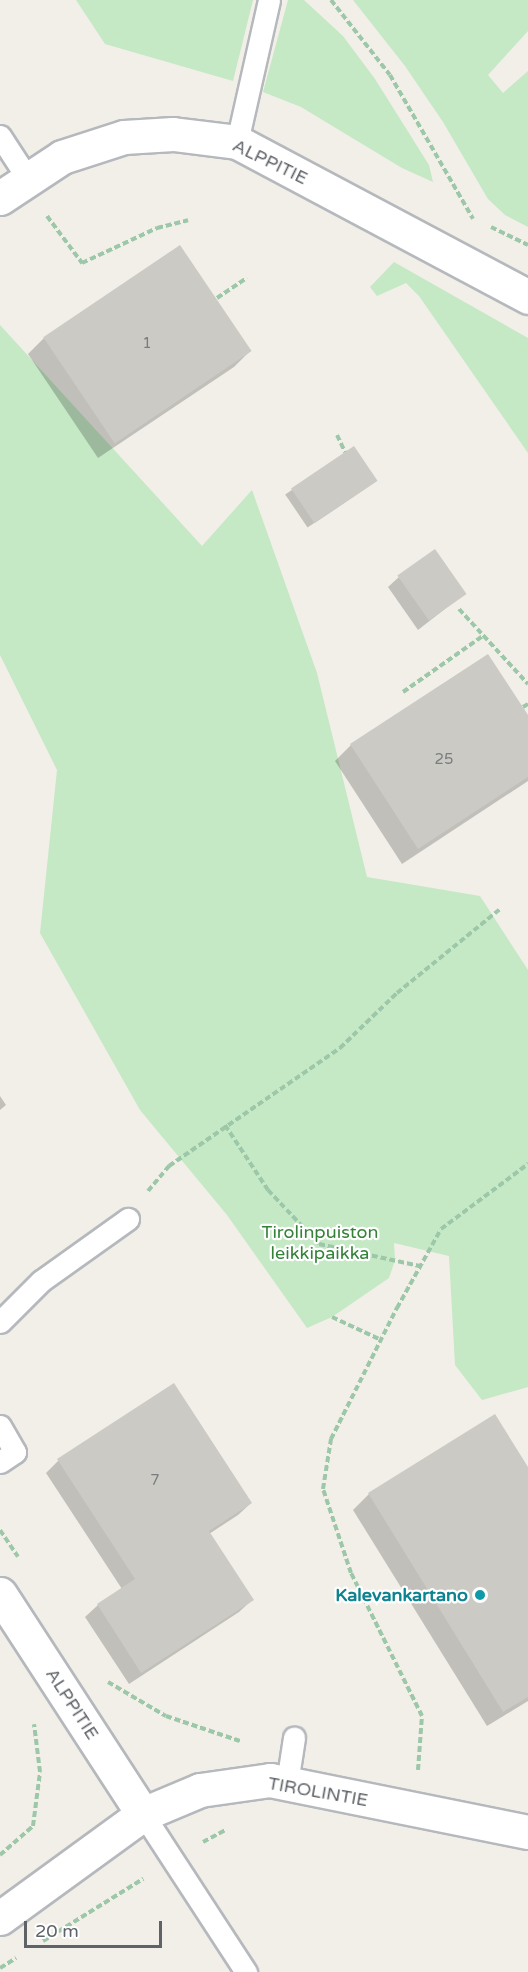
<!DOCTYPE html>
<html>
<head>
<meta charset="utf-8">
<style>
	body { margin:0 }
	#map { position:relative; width:528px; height:1972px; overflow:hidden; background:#f1efe8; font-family:"Varela Round",sans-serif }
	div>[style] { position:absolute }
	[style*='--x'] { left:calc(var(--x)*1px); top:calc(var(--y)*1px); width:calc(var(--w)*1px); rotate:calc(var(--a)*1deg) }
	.green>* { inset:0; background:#c5e8c5 }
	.shadow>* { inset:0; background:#0003; transform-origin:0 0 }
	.building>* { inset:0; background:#cccac5; transform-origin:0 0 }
	.path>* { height:4px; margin-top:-2px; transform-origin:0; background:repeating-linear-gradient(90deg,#9cc7a9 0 6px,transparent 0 9px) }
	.roads { filter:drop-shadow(2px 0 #b5b8bc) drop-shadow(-2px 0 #b5b8bc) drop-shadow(0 2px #b5b8bc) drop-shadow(0 -2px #b5b8bc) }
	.service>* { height:21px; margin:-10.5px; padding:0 10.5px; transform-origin:10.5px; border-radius:10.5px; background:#fff }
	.minor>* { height:33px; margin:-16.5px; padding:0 16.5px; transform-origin:16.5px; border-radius:16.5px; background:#fff }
	.dots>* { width:16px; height:16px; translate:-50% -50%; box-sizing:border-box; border:3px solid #fff; border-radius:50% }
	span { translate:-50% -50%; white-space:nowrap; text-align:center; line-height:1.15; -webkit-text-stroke:4.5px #fff; paint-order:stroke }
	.number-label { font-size:15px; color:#7a7d7f }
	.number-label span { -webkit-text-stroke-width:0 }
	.street-label { font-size:18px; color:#5f6368 }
	.park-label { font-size:18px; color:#348238 }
	.culture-label { font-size:18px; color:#0d838f; font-weight:700 }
	.right { translate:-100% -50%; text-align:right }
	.scale { position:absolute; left:24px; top:1921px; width:138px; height:27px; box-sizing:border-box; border:3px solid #5f6368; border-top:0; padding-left:8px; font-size:18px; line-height:21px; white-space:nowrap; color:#5f6368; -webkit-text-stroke:4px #fff; paint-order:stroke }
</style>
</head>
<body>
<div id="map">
	<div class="green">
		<i style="clip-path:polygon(76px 0,253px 0,233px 81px,105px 44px)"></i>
		<i style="clip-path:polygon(288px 0,304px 0,343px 36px,375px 79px,429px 165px,433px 182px,402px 168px,301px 107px,263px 92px)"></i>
		<i style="clip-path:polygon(353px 0,528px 0,528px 31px,488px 75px,503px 93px,528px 71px,528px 227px,505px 215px,488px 199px,443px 122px,405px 66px)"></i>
		<i style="clip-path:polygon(394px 262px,528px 338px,528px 453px,419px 296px,406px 283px,377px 296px,370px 287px)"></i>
		<i style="clip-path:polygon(0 325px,202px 546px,252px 490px,317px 673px,367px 877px,480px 896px,528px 970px,528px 1387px,482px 1400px,455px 1365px,449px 1256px,394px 1243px,395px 1260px,389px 1278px,332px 1317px,307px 1328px,227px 1215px,140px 1110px,40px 933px,57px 770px,0 655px)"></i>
	</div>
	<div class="shadow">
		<i style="clip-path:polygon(44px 338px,250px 351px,234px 367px,98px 458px,28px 354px)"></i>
		<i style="left:354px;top:448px;width:40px;height:83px;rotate:56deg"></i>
		<i style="clip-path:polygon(399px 577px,464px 594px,418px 630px,388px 587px)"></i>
		<i style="clip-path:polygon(488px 656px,528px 717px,528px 781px,402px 864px,335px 761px,351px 745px)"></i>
		<i style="clip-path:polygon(0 1096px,6px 1105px,0 1110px)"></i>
		<i style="clip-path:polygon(174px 1385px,251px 1503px,238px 1515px,209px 1534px,252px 1600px,239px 1612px,129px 1684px,85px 1617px,98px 1605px,122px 1589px,46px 1473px,58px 1461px)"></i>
		<i style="clip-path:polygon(528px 1473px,528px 1701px,487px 1726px,353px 1510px,369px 1494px)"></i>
	</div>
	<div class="building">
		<i style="left:180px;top:245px;width:128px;height:165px;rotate:56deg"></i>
		<i style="left:354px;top:446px;width:42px;height:76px;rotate:56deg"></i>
		<i style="left:435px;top:549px;width:55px;height:46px;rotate:55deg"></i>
		<i style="clip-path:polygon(488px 654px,528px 715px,528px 777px,418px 849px,350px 744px)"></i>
		<i style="clip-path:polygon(174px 1383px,252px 1503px,209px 1531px,254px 1600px,141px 1673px,97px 1604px,135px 1579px,57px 1459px)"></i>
		<i style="clip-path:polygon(495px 1414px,528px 1467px,528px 1697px,503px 1712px,368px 1493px)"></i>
	</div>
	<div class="path">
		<i style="--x:331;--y:0;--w:95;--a:51.8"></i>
		<i style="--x:390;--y:75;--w:166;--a:60"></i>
		<i style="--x:47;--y:216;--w:59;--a:53.3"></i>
		<i style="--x:82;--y:263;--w:83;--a:-25"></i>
		<i style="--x:157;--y:228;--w:32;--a:-14"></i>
		<i style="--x:491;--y:227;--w:41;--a:25.9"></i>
		<i style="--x:217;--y:298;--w:36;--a:-34"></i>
		<i style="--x:337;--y:435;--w:19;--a:65"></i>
		<i style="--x:459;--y:609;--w:102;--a:47.4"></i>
		<i style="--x:403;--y:692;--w:99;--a:-35.1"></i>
		<i style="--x:523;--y:707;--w:6;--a:-31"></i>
		<i style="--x:225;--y:1125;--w:78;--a:56.5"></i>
		<i style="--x:268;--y:1190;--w:74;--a:46.6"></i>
		<i style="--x:319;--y:1244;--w:103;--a:12.3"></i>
		<i style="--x:148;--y:1191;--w:33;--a:-50"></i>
		<i style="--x:169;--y:1166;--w:208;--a:-34.6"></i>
		<i style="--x:340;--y:1048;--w:79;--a:-44"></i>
		<i style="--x:397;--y:993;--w:133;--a:-39.2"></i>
		<i style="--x:332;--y:1317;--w:54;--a:25.1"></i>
		<i style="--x:0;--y:1530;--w:32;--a:56"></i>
		<i style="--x:108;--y:1682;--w:67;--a:30.4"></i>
		<i style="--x:166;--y:1716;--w:78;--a:18.7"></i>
		<i style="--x:418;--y:1770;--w:54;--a:-85.8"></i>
		<i style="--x:422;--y:1716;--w:160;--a:-116.4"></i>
		<i style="--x:351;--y:1573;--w:89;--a:-108.4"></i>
		<i style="--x:323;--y:1489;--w:51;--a:-80.9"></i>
		<i style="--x:331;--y:1439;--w:147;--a:-63.3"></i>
		<i style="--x:397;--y:1308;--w:90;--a:-60.9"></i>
		<i style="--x:441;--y:1229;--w:109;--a:-36.8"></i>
		<i style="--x:203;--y:1842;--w:26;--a:-28"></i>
		<i style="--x:0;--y:1855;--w:44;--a:-41.3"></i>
		<i style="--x:33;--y:1826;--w:54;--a:-82.6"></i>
		<i style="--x:40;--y:1772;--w:48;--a:-97.1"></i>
		<i style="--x:43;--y:1941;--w:118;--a:-31.8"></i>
		<i style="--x:0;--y:1968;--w:19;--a:-32"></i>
	</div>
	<div class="roads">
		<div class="service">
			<i style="--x:0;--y:136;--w:51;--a:56.9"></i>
			<i style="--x:237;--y:142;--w:146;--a:-77.3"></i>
			<i style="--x:0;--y:1322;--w:58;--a:-45"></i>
			<i style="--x:41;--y:1281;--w:107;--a:-35.5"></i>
			<i style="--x:0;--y:1426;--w:30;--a:60"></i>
			<i style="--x:15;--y:1452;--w:18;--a:146"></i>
			<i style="--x:287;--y:1783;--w:46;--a:-81.2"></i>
			<i style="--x:143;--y:1814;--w:189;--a:56.9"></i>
		</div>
		<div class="minor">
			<i style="--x:0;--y:198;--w:74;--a:-33.5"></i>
			<i style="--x:62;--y:157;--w:65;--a:-17.9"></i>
			<i style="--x:124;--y:137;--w:49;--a:-3.5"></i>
			<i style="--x:173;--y:134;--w:64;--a:7.1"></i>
			<i style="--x:237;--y:142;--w:330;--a:28"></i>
			<i style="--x:0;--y:1594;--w:262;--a:57"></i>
			<i style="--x:0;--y:1918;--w:177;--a:-36"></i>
			<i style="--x:143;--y:1814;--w:62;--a:-22.8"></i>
			<i style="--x:200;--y:1790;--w:71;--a:-8.1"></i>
			<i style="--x:270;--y:1780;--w:263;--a:11.4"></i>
		</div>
	</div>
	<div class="dots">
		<i style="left:480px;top:1595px;background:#0f9aa8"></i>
	</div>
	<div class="number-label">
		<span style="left:147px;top:344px">1</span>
		<span style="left:444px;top:760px">25</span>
		<span style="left:155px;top:1481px">7</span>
	</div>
	<div class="street-label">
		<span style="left:270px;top:162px;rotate:26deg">ALPPITIE</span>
		<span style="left:72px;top:1704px;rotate:57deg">ALPPITIE</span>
		<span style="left:318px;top:1792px;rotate:10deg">TIROLINTIE</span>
	</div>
	<div class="park-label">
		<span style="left:320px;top:1243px">Tirolinpuiston<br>leikkipaikka</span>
	</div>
	<div class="culture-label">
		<span class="right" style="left:468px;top:1595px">Kalevankartano</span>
	</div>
	<div class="scale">20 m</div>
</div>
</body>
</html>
